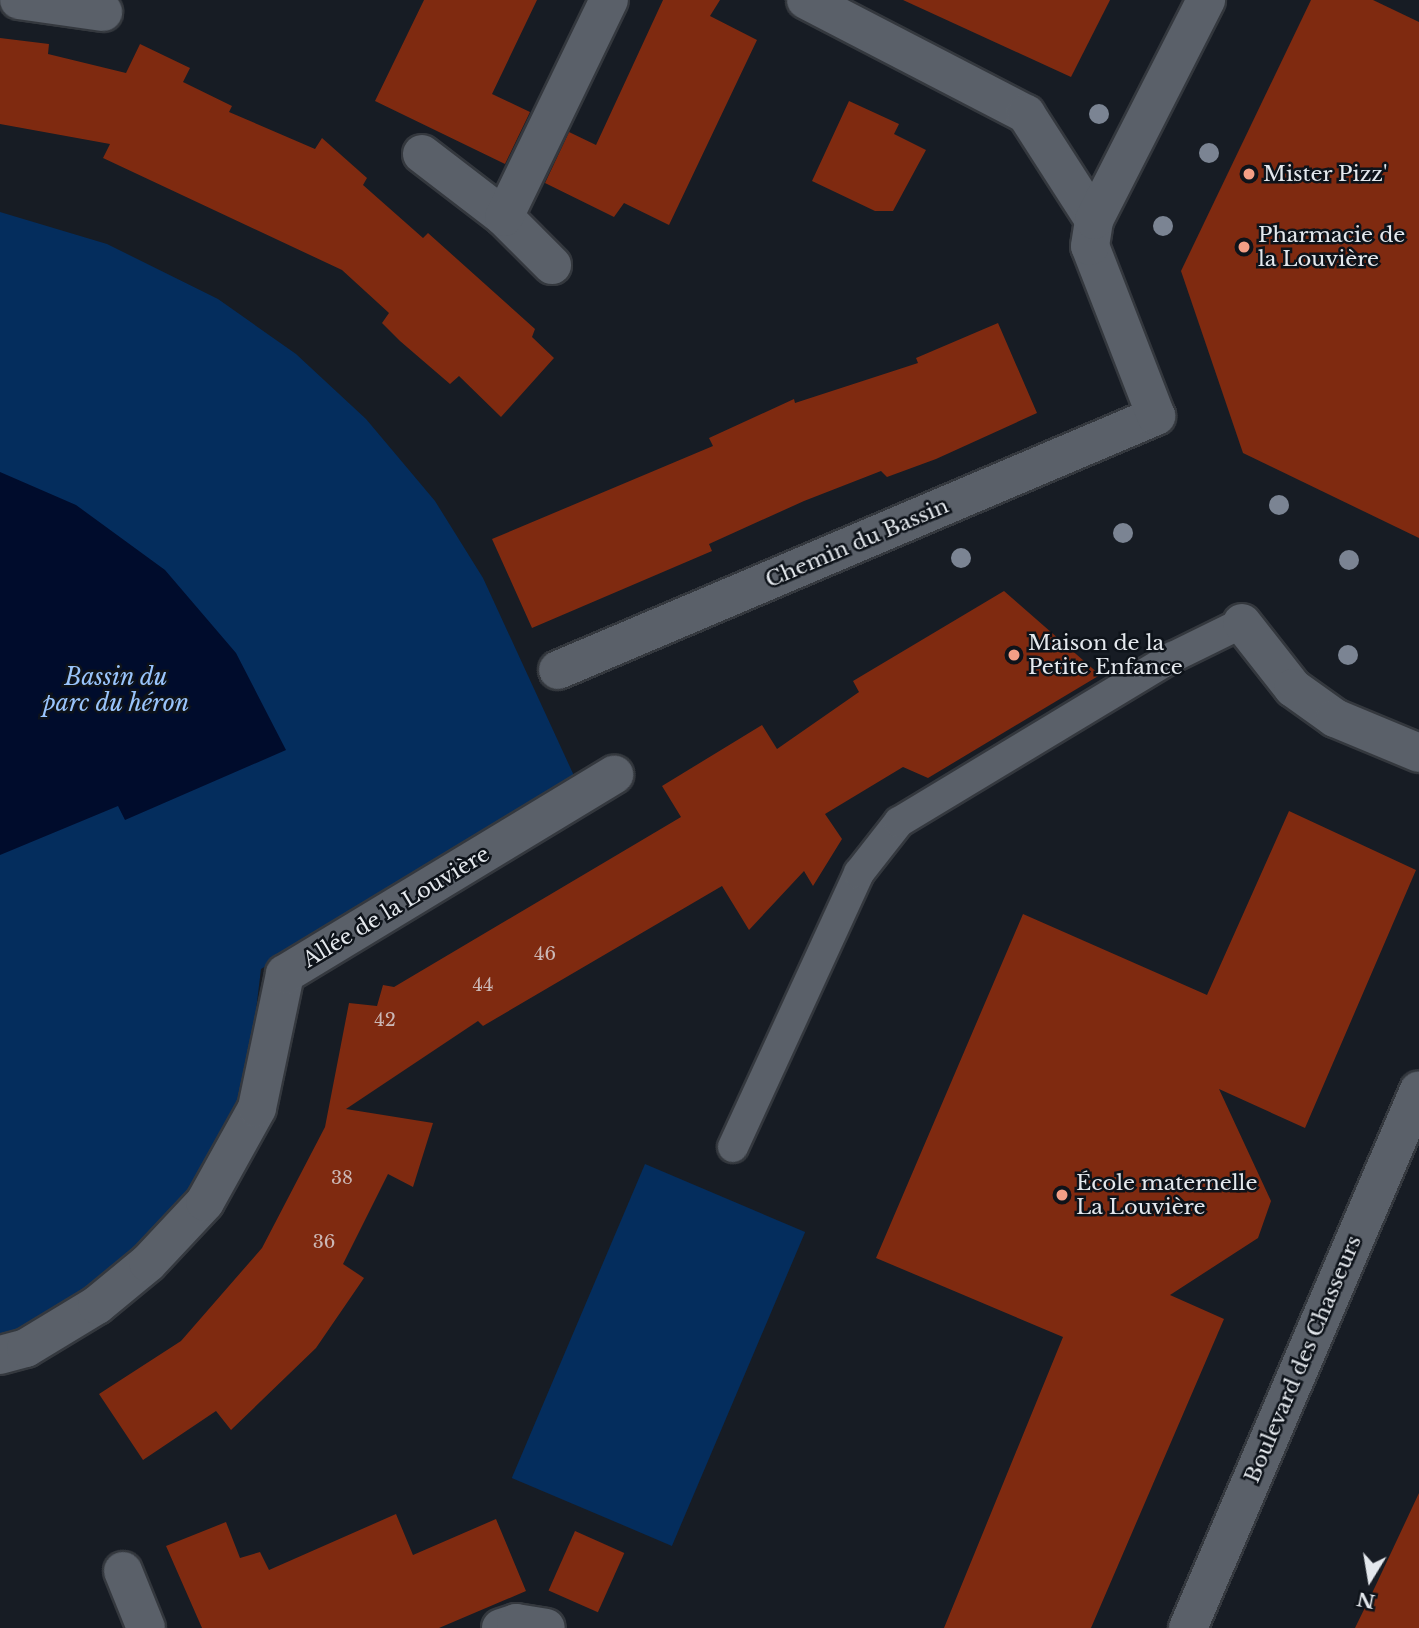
<!DOCTYPE html>
<html>
<head>
<meta charset="utf-8">
<style>
	body { margin:0 }
	#map { position:relative; width:1419px; height:1628px; overflow:hidden; background:#171c24; font-family:"Libre Baskerville",serif }
	div>[style] { position:absolute }
	[style*='--x'] { left:calc(var(--x)*1px); top:calc(var(--y)*1px); width:calc(var(--w)*1px); rotate:calc(var(--a)*1deg) }
	.green>* { inset:0; background:#042d5d; transform-origin:0 0 }
	.water>* { inset:0; background:#000c2c }
	.building>* { inset:0; background:#7f2a10; transform-origin:0 0 }
	.roads { filter:drop-shadow(2px 0 #34383e) drop-shadow(-2px 0 #34383e) drop-shadow(0 2px #34383e) drop-shadow(0 -2px #34383e) }
	.lane>* { height:30px; margin:-15px; padding:0 15px; transform-origin:15px; border-radius:15px; background:#5a6069 }
	.street>* { height:38px; margin:-19px; padding:0 19px; transform-origin:19px; border-radius:19px; background:#5a6069 }
	.secondary>* { height:38px; margin:-19px; padding:0 19px; transform-origin:19px; border-radius:19px; background:#5a6069 }
	.trees>* { width:20px; height:20px; margin:-10px; border-radius:50%; background:#7b8493 }
	.dots>* { width:19px; height:19px; translate:-50% -50%; box-sizing:border-box; border:4px solid #0e131a; border-radius:50% }
	span { translate:-50% -50%; white-space:nowrap; text-align:center; line-height:1.15; -webkit-text-stroke:5px #0e131a; paint-order:stroke }
	.number-label { font-size:18px; color:#cbb8b6 }
	.number-label span { -webkit-text-stroke-width:0 }
	.poi-label { font-size:21px; color:#e4e8ed }
	.left { translate:0 -50%; text-align:left }
	.street-label { font-size:21px; color:#e4e8ed }
	.water-label { font-size:23px; color:#99c4fb; font-style:italic }
	.north { position:absolute; left:1335px; top:1544px; width:70px; height:70px; -webkit-text-stroke:5px #0e131a; paint-order:stroke; rotate:191deg; font-size:19px; font-weight:700; line-height:28px; text-align:center; color:#e4e8ed }
	.north::after { content:''; display:block; margin:auto; width:24px; height:32px; background:#e4e8ed; clip-path:polygon(50% 0,100% 100%,50% 72%,0 100%) }
</style>
</head>
<body>
<div id="map">
	<div class="green">
		<i style="clip-path:polygon(0 212px,107px 244px,218px 299px,296px 354px,366px 419px,435px 501px,483px 578px,576px 780px,261px 969px,249px 1068px,236px 1110px,213px 1159px,157px 1239px,0 1349px)"></i>
		<i style="left:645px;top:1164px;width:174px;height:341px;rotate:23deg"></i>
	</div>
	<div class="water">
		<i style="clip-path:polygon(0 472px,76px 505px,165px 570px,236px 653px,286px 750px,125px 820px,118px 806px,0 855px)"></i>
	</div>
	<div class="building">
		<i style="clip-path:polygon(424px 0,537px 0,492px 94px,530px 112px,505px 164px,375px 101px)"></i>
		<i style="clip-path:polygon(663px 0,720px 0,710px 16px,757px 40px,669px 225px,624px 203px,614px 217px,545px 183px,569px 132px,596px 145px)"></i>
		<i style="clip-path:polygon(903px 0,1110px 0,1071px 77px)"></i>
		<i style="clip-path:polygon(1311px 0,1373px 0,1419px 22px,1419px 538px,1243px 453px,1181px 271px)"></i>
		<i style="clip-path:polygon(0 38px,49px 44px,48px 54px,126px 73px,140px 44px,190px 68px,183px 82px,232px 106px,229px 112px,315px 149px,322px 138px,367px 178px,363px 185px,423px 238px,428px 233px,535px 329px,532px 337px,554px 358px,501px 417px,459px 376px,450px 384px,400px 341px,382px 323px,389px 313px,342px 270px,103px 158px,110px 144px,0 124px)"></i>
		<i style="clip-path:polygon(849px 101px,899px 124px,894px 134px,926px 150px,893px 211px,875px 211px,812px 181px)"></i>
		<i style="clip-path:polygon(998px 323px,1037px 413px,936px 459px,887px 477px,881px 471px,804px 501px,709px 544px,712px 551px,532px 628px,492px 539px,713px 446px,709px 438px,794px 399px,795px 403px,918px 363px,916px 358px)"></i>
		<i style="clip-path:polygon(1004px 591px,1100px 675px,928px 778px,903px 767px,825px 814px,842px 839px,813px 886px,804px 871px,749px 930px,722px 886px,483px 1026px,478px 1021px,346px 1109px,433px 1123px,413px 1187px,388px 1174px,343px 1264px,364px 1278px,316px 1348px,231px 1430px,216px 1411px,143px 1460px,99px 1394px,181px 1341px,262px 1248px,325px 1127px,349px 1003px,377px 1006px,383px 985px,394px 987px,681px 817px,662px 786px,762px 725px,777px 749px,859px 692px,853px 681px)"></i>
		<i style="clip-path:polygon(1289px 811px,1416px 870px,1305px 1128px,1219px 1089px,1271px 1201px,1258px 1238px,1170px 1295px,1224px 1319px,1091px 1628px,944px 1628px,1063px 1337px,876px 1258px,1023px 914px,1207px 995px)"></i>
		<i style="clip-path:polygon(1419px 1493px,1419px 1628px,1355px 1628px,1374px 1589px)"></i>
		<i style="clip-path:polygon(396px 1514px,413px 1555px,496px 1519px,526px 1591px,439px 1628px,202px 1628px,166px 1546px,226px 1522px,240px 1558px,260px 1552px,269px 1570px)"></i>
		<i style="left:575px;top:1531px;width:54px;height:65px;rotate:24deg"></i>
	</div>
	<div class="roads">
		<div class="lane">
			<i style="--x:733;--y:1147;--w:302;--a:-65.3"></i>
			<i style="--x:859;--y:873;--w:65;--a:-51.9"></i>
			<i style="--x:899;--y:822;--w:320;--a:-31.1"></i>
			<i style="--x:1173;--y:657;--w:77;--a:-26.2"></i>
		</div>
		<div class="street">
			<i style="--x:19;--y:0;--w:85;--a:8.1"></i>
			<i style="--x:806;--y:0;--w:248;--a:27.4"></i>
			<i style="--x:1026;--y:114;--w:126;--a:57.3"></i>
			<i style="--x:422;--y:154;--w:103;--a:37.5"></i>
			<i style="--x:504;--y:217;--w:68;--a:45"></i>
			<i style="--x:504;--y:217;--w:241;--a:-64.2"></i>
			<i style="--x:1242;--y:623;--w:83;--a:51.9"></i>
			<i style="--x:1293;--y:688;--w:52;--a:35.5"></i>
			<i style="--x:1335;--y:718;--w:91;--a:22.6"></i>
			<i style="--x:558;--y:670;--w:650;--a:-23.01"></i>
			<i style="--x:1156;--y:416;--w:182;--a:-111.2"></i>
			<i style="--x:1090;--y:246;--w:26;--a:-81"></i>
			<i style="--x:1094;--y:220;--w:247;--a:-63"></i>
			<i style="--x:0;--y:1355;--w:27;--a:-15"></i>
			<i style="--x:26;--y:1348;--w:83;--a:-31.2"></i>
			<i style="--x:97;--y:1305;--w:66;--a:-39.5"></i>
			<i style="--x:148;--y:1263;--w:83;--a:-46.9"></i>
			<i style="--x:205;--y:1202;--w:107;--a:-61"></i>
			<i style="--x:257;--y:1108;--w:137;--a:-78.2"></i>
			<i style="--x:285;--y:974;--w:385;--a:-31.2"></i>
			<i style="--x:123;--y:1571;--w:61;--a:68"></i>
			<i style="--x:501;--y:1628;--w:16;--a:-18"></i>
			<i style="--x:516;--y:1623;--w:30;--a:9"></i>
		</div>
		<div class="secondary">
			<i style="--x:1188;--y:1628;--w:585;--a:-66.76"></i>
		</div>
	</div>
	<div class="trees">
		<i style="left:1099px;top:114px"></i>
		<i style="left:1209px;top:153px"></i>
		<i style="left:1163px;top:226px"></i>
		<i style="left:1279px;top:505px"></i>
		<i style="left:1123px;top:533px"></i>
		<i style="left:961px;top:558px"></i>
		<i style="left:1349px;top:560px"></i>
		<i style="left:1348px;top:655px"></i>
	</div>
	<div class="dots">
		<i style="left:1249px;top:174px;background:#f39f86"></i>
		<i style="left:1244px;top:247px;background:#f39f86"></i>
		<i style="left:1014px;top:655px;background:#f39f86"></i>
		<i style="left:1062px;top:1195px;background:#f39f86"></i>
	</div>
	<div class="number-label">
		<span style="left:545px;top:954px">46</span>
		<span style="left:483px;top:985px">44</span>
		<span style="left:385px;top:1020px">42</span>
		<span style="left:342px;top:1178px">38</span>
		<span style="left:324px;top:1242px">36</span>
	</div>
	<div class="poi-label">
		<span class="left" style="left:1263px;top:174px">Mister Pizz'</span>
		<span class="left" style="left:1258px;top:247px">Pharmacie de<br>la Louvière</span>
		<span class="left" style="left:1028px;top:655px">Maison de la<br>Petite Enfance</span>
		<span class="left" style="left:1076px;top:1195px">École maternelle<br>La Louvière</span>
	</div>
	<div class="street-label">
		<span style="left:857px;top:543px;rotate:-23deg">Chemin du Bassin</span>
		<span style="left:396px;top:907px;rotate:-31deg">Allée de la Louvière</span>
		<span style="left:1303px;top:1359px;rotate:-67deg">Boulevard des Chasseurs</span>
	</div>
	<div class="water-label">
		<span style="left:116px;top:690px">Bassin du<br>parc du héron</span>
	</div>
	<div class="north">N</div>
</div>
</body>
</html>
